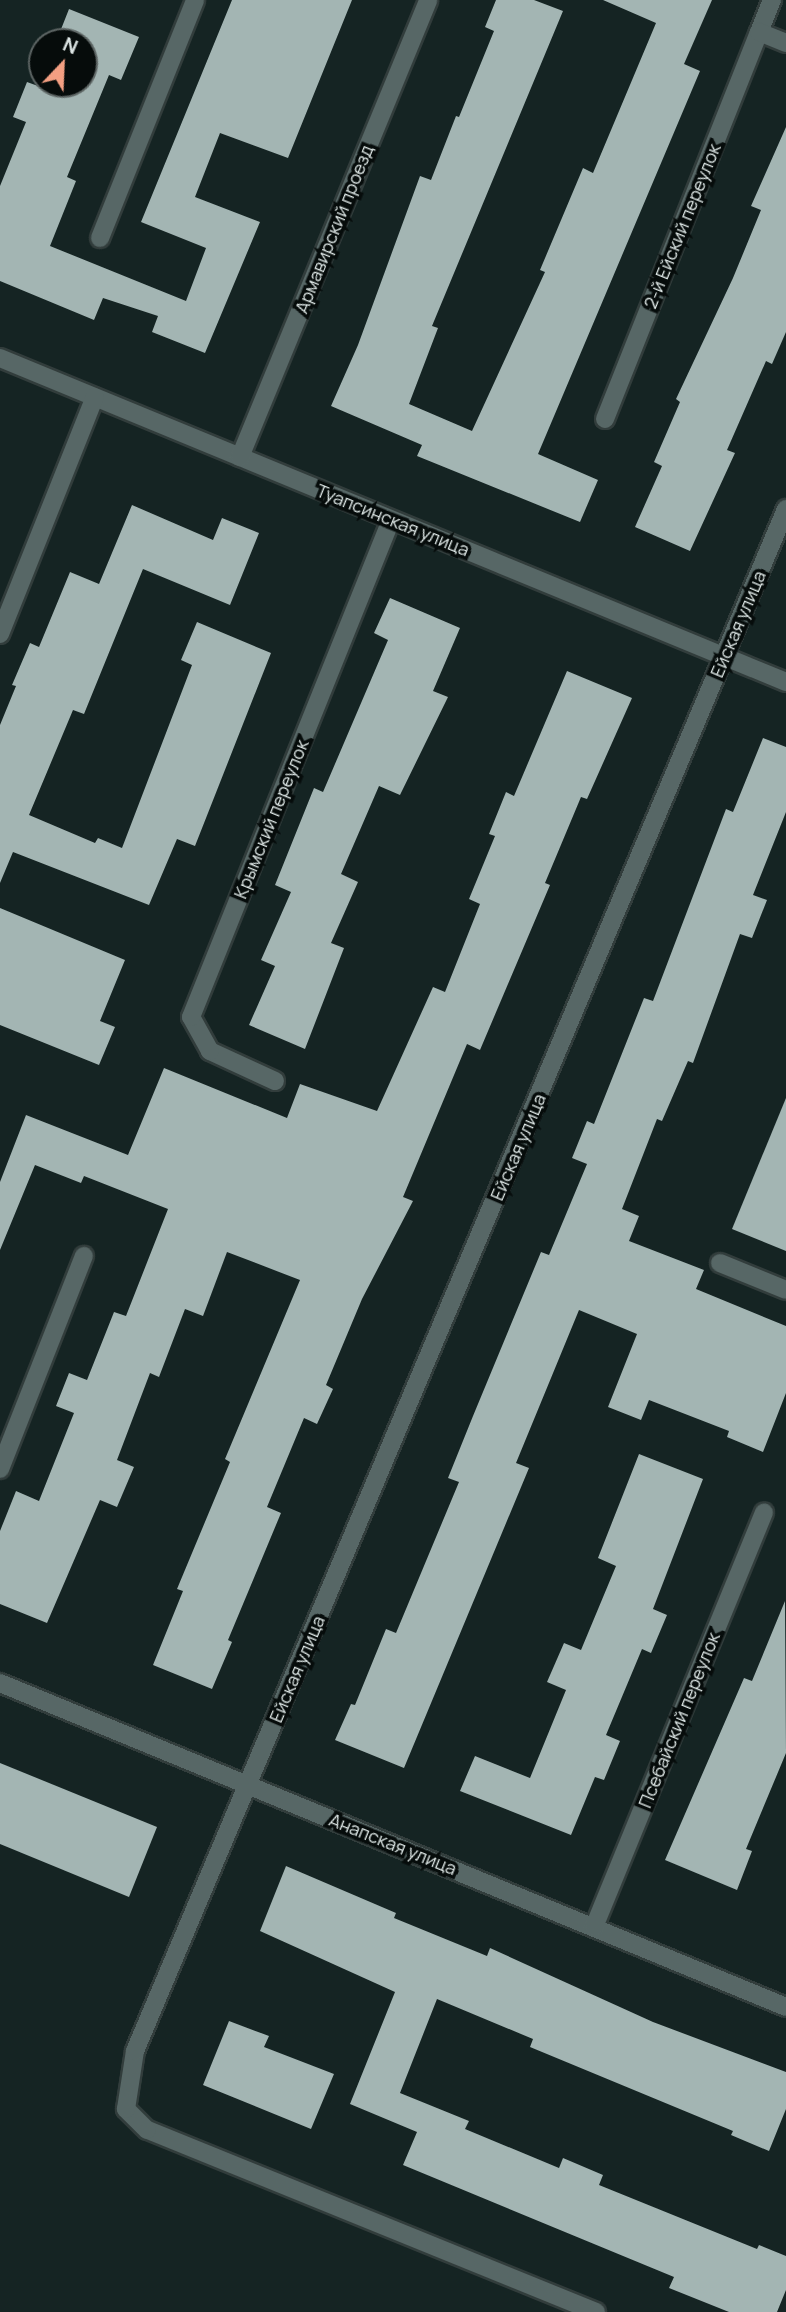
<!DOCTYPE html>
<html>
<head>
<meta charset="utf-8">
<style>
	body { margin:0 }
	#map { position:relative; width:786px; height:2312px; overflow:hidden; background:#152423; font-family:Manrope,sans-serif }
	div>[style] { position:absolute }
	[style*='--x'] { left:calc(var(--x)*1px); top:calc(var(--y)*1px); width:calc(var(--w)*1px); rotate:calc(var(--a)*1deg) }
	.building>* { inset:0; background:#a3b5b3 }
	.roads { filter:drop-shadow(2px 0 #323d3c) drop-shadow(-2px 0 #323d3c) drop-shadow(0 2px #323d3c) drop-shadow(0 -2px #323d3c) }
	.street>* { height:18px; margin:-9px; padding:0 9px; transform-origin:9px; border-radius:9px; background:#576766 }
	span { translate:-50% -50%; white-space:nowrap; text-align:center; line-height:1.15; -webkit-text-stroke:7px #060c0b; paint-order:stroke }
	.street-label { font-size:18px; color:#dee7e6 }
	.north { position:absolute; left:28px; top:28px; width:70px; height:70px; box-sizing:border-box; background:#060c0b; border:2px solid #5c6463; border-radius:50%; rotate:23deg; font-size:19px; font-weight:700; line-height:28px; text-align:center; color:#dee7e6 }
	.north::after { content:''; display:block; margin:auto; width:24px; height:32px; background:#f39f82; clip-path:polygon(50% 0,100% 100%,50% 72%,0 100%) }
</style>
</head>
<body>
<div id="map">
	<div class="building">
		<i style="clip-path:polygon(232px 0,352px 0,288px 158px,220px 133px,195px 197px,260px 222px,205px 353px,152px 332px,158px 316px,103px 298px,94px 320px,0 281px,0 186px,26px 122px,13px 117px,27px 82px,38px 86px,42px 76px,42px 84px,84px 84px,84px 42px,56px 42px,69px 9px,139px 37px,121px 80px,109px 75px,67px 177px,76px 181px,50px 246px,186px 301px,206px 248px,141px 222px)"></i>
		<i style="clip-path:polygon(496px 0,534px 0,563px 11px,432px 326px,438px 328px,409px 404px,472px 431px,545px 272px,540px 270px,583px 168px,593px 173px,656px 23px,603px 0,712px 0,684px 64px,700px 71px,538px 454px,598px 480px,580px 522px,417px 456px,422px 445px,331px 406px,358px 345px,420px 176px,431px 180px,456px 116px,459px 117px,494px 31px,485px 27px)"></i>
		<i style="clip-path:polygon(786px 127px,786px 332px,772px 364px,766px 361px,727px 450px,735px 453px,690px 551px,635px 527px,662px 466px,654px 462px,680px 402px,676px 399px,733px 278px,761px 210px,751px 206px)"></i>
		<i style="clip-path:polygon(132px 505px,213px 540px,222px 518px,259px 533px,230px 605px,143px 569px,84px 714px,73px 710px,29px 815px,95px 843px,98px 838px,122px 848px,192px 665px,181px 660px,197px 622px,271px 653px,195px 846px,177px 839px,149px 905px,13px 852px,0 883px,0 725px,16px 686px,12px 685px,30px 643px,39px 647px,70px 572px,99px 584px)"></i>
		<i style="clip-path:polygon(390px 598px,460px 628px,433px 691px,448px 697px,400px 795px,379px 786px,341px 874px,358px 882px,331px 943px,344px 948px,305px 1049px,249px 1025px,275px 966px,261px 960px,291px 892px,275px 885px,314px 788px,323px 792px,388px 640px,374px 633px)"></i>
		<i style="clip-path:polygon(567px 671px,632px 698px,587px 799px,581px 797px,545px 883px,550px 885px,480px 1050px,467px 1044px,403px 1197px,413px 1201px,362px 1299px,326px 1385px,333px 1389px,317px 1424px,304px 1418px,267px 1507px,281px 1513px,228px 1640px,232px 1642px,212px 1689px,153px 1665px,183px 1591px,177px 1589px,230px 1462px,225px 1459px,300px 1280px,227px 1252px,203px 1316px,185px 1309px,159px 1377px,150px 1373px,117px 1460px,134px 1467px,117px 1507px,100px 1500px,47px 1623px,0 1604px,0 1531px,16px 1491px,39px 1501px,74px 1413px,56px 1406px,69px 1373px,87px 1380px,114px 1312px,126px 1316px,168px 1209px,84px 1176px,81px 1183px,35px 1165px,0 1250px,0 1182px,26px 1115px,128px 1155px,164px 1068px,287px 1118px,300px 1084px,377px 1111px,433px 987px,445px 992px,480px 904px,469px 899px,495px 836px,489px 834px,506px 792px,514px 796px)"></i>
		<i style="clip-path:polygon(763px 738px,786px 747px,786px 812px,753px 895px,767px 900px,752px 938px,740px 934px,693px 1063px,688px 1061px,662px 1121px,657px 1119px,622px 1209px,639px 1216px,629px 1241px,704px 1270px,696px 1289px,786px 1326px,786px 1393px,763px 1452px,727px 1437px,729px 1431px,649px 1400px,641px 1420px,608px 1407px,637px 1334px,579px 1310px,516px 1463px,529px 1468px,404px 1768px,335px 1740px,351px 1704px,355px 1705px,386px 1629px,396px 1633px,459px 1482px,448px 1478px,473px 1416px,541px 1252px,549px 1255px,587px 1164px,572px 1158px,587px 1121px,594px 1124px,644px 998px,653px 1001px,726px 809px,733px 812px)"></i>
		<i style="clip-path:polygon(0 908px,125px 960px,100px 1021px,115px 1027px,99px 1065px,0 1025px)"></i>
		<i style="clip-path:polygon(786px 1098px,786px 1251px,732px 1229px)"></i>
		<i style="clip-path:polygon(639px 1454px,703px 1479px,653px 1609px,667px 1615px,651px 1653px,642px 1649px,606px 1735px,620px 1741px,604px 1780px,595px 1777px,571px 1835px,460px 1791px,475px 1756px,530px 1778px,566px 1690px,547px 1682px,564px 1643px,581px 1650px,616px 1566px,598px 1558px)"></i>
		<i style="clip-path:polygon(785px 1601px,786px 1753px,746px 1849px,752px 1851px,737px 1890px,665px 1860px,744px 1678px,752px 1681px)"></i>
		<i style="clip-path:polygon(0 1763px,157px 1827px,129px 1897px,0 1844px)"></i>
		<i style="clip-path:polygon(286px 1866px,396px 1913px,394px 1918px,487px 1956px,490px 1948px,653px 2022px,786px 2072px,786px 2109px,769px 2151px,731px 2135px,733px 2131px,530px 2047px,533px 2039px,437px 1999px,400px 2093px,469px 2121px,465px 2129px,559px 2168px,563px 2158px,603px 2175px,599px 2185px,757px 2249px,759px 2245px,786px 2256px,786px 2290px,777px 2312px,729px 2312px,669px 2288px,674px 2277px,403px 2165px,417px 2132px,350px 2104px,395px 1992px,260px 1931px)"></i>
		<i style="clip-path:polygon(229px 2021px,269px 2036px,264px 2047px,334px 2074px,311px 2129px,203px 2085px)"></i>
	</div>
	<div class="roads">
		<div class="street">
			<i style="--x:759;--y:32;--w:35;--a:-68"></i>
			<i style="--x:100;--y:238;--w:256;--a:-68.2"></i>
			<i style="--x:0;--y:358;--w:850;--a:22.4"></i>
			<i style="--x:605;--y:419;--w:417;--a:-68.3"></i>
			<i style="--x:759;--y:32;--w:29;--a:22"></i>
			<i style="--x:240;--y:457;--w:494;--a:-67.6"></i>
			<i style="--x:0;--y:634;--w:255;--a:-68.2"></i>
			<i style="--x:275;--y:1081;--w:72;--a:-155.2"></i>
			<i style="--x:210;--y:1051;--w:39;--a:-119"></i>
			<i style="--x:191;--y:1017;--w:536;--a:-68.08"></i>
			<i style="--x:720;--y:1263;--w:71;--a:22.2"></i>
			<i style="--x:0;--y:1469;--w:229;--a:-68.5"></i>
			<i style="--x:0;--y:1683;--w:850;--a:22.4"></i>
			<i style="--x:594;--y:1927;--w:448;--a:-67.7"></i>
			<i style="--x:596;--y:2312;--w:484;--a:-157.9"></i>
			<i style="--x:147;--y:2130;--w:30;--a:-135"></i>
			<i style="--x:126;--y:2109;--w:59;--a:-81.2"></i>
			<i style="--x:135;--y:2051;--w:1674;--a:-67.11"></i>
		</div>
	</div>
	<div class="street-label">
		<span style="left:682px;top:226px;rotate:-68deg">2-й Ейский переулок</span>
		<span style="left:334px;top:229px;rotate:-68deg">Армавирский проезд</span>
		<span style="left:393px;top:520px;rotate:22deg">Туапсинская улица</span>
		<span style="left:738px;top:624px;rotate:-67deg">Ейская улица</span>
		<span style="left:271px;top:819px;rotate:-68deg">Крымский переулок</span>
		<span style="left:518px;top:1147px;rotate:-67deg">Ейская улица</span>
		<span style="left:297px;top:1669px;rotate:-67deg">Ейская улица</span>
		<span style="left:679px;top:1720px;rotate:-68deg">Псебайский переулок</span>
		<span style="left:393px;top:1844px;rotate:22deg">Анапская улица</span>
	</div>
	<div class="north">N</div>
</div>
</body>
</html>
